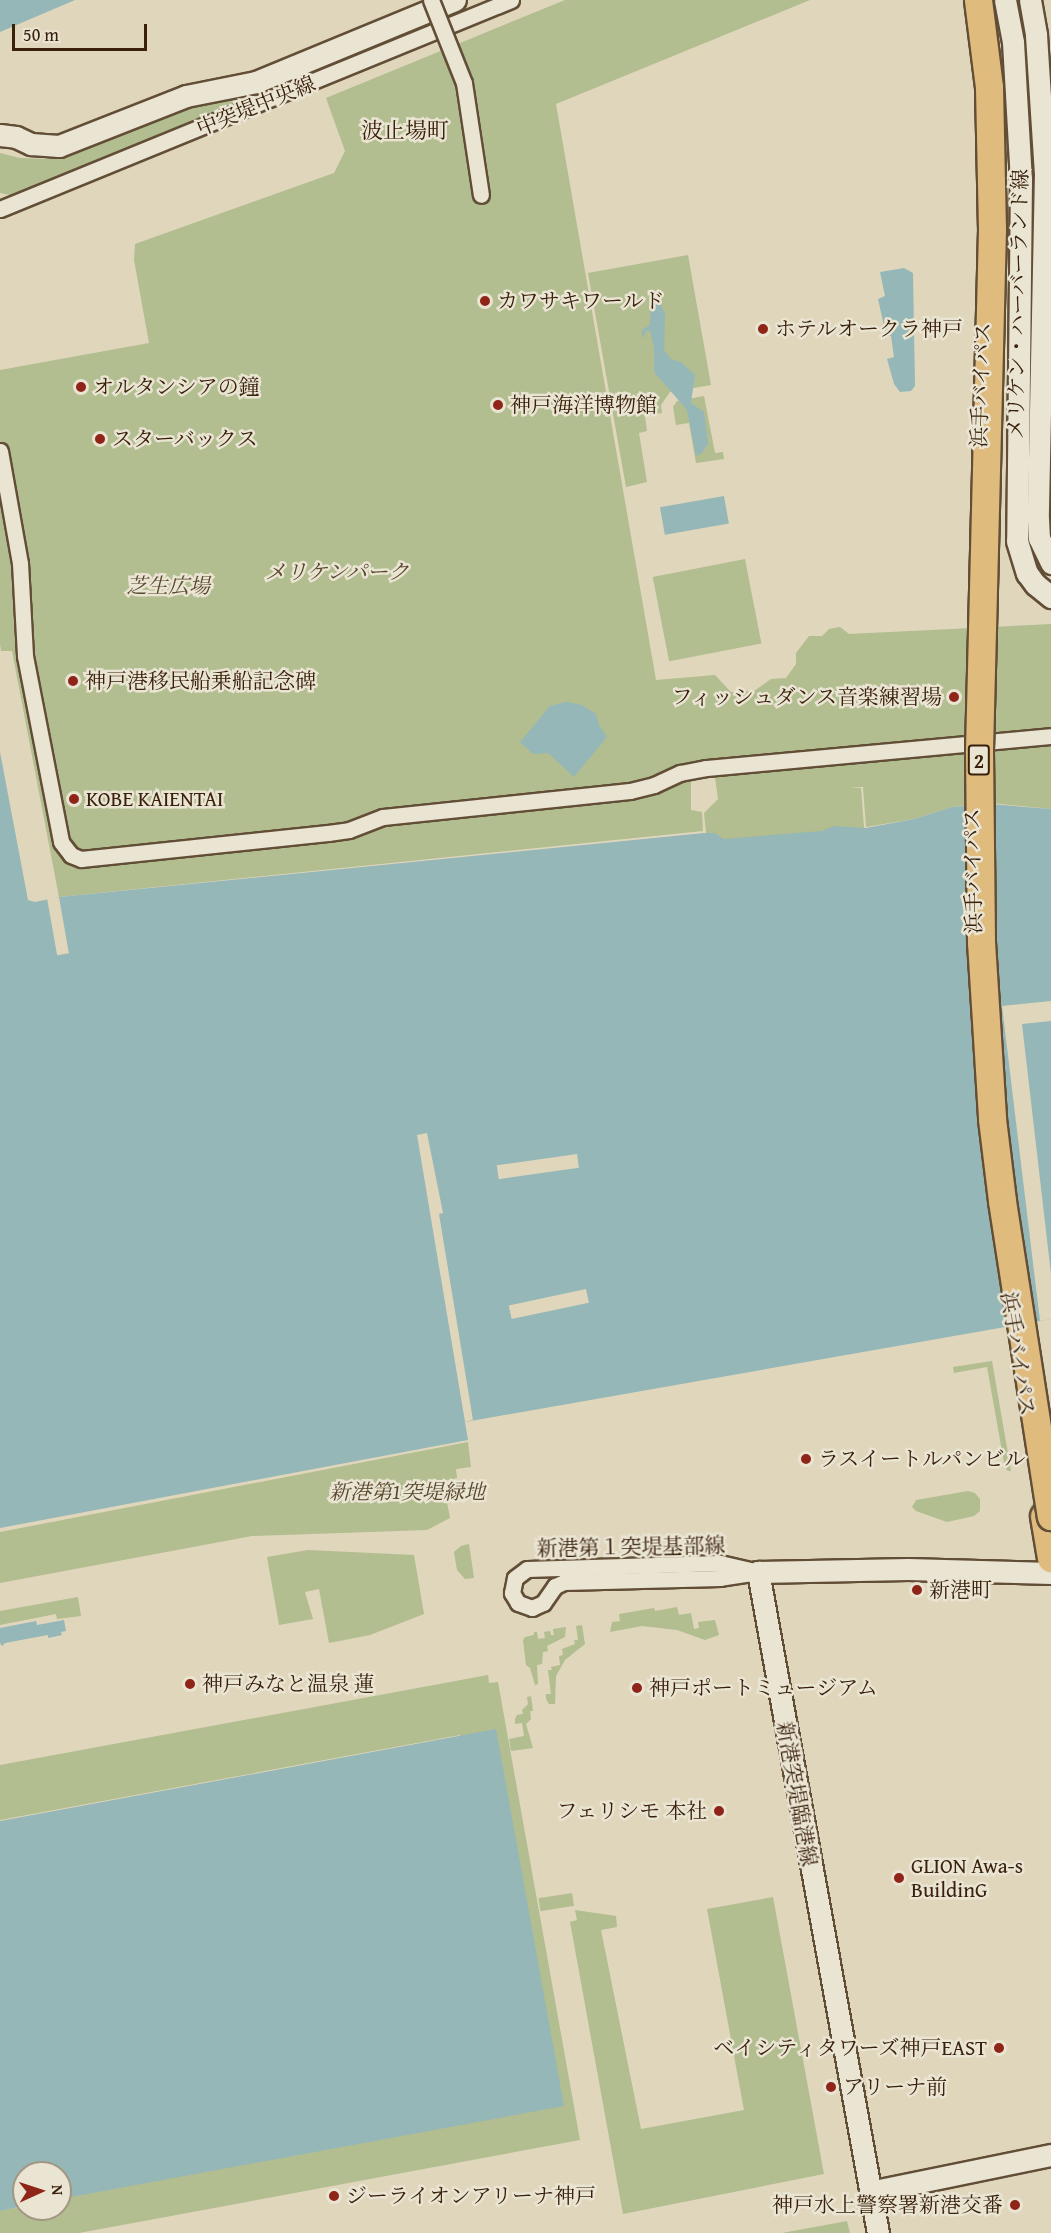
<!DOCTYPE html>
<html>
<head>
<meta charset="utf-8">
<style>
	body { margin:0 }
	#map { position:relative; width:1051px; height:2233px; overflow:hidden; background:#dfd6bb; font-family:"Gentium Book Plus","Noto Serif JP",serif }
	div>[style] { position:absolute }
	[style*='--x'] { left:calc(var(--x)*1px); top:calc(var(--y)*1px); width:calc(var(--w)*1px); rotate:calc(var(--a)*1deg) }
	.green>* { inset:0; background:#b2bd90; transform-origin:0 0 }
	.water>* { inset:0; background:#95b7b7; transform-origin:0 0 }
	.pier>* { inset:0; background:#dfd6bb; transform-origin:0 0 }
	.roads { filter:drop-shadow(2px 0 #624e36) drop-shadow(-2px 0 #624e36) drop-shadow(0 2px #624e36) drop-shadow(0 -2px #624e36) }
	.street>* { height:15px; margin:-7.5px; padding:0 7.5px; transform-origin:7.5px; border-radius:7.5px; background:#eae4d3 }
	.secondary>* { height:21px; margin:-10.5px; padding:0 10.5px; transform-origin:10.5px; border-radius:10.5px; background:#eae4d3 }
	.highway>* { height:27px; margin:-13.5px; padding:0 13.5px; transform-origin:13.5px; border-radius:13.5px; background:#e0bb7e }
	.bridges { filter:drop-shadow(2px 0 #624e36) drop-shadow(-2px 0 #624e36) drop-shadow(0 2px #624e36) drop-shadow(0 -2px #624e36) }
	.street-bridge>* { height:15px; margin:-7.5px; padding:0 7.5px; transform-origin:7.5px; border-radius:7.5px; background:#eae4d3 }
	.highway-bridge>* { height:27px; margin:-13.5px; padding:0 13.5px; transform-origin:13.5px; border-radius:13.5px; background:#e0bb7e }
	.dots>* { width:16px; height:16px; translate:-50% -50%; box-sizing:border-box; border:3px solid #eae4d3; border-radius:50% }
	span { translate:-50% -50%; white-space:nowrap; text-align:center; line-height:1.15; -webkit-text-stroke:5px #eae4d3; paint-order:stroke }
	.shield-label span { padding:2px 4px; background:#eae4d3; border:2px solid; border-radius:4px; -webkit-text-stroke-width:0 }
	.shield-label { font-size:20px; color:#39200a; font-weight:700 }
	.street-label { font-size:21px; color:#39200a }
	.poi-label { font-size:21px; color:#39200a }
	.left { translate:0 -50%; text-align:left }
	.right { translate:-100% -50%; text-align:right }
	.park-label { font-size:21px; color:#57472c; font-style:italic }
	.neighbourhood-label { font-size:22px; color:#39200a }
	.north { position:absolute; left:12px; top:2161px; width:60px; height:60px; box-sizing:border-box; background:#eae4d3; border:2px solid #a39683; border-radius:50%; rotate:87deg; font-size:16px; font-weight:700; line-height:24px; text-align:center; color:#39200a }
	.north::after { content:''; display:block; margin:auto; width:21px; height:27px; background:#8f2418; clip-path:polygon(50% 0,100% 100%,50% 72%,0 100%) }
	.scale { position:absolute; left:12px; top:24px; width:135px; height:27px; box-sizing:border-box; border:3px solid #39200a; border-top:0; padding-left:8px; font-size:18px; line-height:21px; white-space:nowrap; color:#39200a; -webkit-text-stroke:4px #eae4d3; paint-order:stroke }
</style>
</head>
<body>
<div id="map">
	<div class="green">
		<i style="clip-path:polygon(565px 0,810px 0,556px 104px,656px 680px,715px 675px,731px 692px,754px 691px,771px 679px,786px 678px,796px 664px,796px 653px,809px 636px,822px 636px,829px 629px,840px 627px,849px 634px,1051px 624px,1051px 809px,990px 803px,952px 807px,914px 819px,866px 827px,863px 787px,850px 787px,861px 788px,865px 840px,708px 852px,704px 813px,718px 799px,715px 777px,691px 779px,691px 810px,702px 812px,703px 831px,59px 897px,12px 651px,1px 651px,0 644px,0 370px,149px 343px,134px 260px,135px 244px,334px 173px,345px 151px,326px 98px)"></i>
		<i style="clip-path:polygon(243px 95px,245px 101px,26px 192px,10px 195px,0 193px,0 153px,20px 158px,53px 159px,171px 108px,191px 103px)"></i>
		<i style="clip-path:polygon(688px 255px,711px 385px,670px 392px,661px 405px,662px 413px,645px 416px,647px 431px,639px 433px,647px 482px,626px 487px,588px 273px)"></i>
		<i style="clip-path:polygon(704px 396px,715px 453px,723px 452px,724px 459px,696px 463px,689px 423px,676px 425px,673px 407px,677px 401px)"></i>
		<i style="left:745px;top:559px;width:86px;height:94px;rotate:79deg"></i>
		<i style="clip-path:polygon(992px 1361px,1011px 1471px,1008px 1471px,1005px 1468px,987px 1367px,954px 1373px,953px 1367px)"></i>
		<i style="clip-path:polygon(468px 1442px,471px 1467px,456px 1469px,457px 1478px,443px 1481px,450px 1518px,427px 1530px,252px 1536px,0 1583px,0 1532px)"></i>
		<i style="clip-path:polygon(968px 1491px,975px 1493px,980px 1499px,980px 1511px,974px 1516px,947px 1522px,916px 1511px,912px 1507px,916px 1500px)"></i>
		<i style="clip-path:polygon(469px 1544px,474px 1578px,465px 1579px,457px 1570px,454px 1552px,461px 1546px)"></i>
		<i style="clip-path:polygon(308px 1550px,414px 1555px,424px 1614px,370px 1635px,329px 1643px,319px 1589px,305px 1592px,313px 1619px,279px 1625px,267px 1557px)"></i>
		<i style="clip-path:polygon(78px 1597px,81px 1616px,57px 1619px,56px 1614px,0 1625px,0 1611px)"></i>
		<i style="clip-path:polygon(677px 1607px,679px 1615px,691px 1613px,694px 1629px,699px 1628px,698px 1622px,715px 1620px,719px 1635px,705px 1640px,677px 1630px,642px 1626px,610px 1632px,612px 1622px,620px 1621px,619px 1614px,654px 1608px,655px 1611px)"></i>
		<i style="clip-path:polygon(582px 1625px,585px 1644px,565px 1660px,556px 1676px,555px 1704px,549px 1704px,546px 1699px,546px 1694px,551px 1694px,548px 1670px,552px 1670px,551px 1667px,560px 1665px,559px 1656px,563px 1655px,562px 1649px,575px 1644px,574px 1640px,578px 1640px,576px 1626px)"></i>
		<i style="clip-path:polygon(566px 1627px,565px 1637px,547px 1646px,548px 1651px,543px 1652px,542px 1664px,537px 1665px,538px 1684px,535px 1685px,530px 1668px,526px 1665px,523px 1640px,525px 1637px,534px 1635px,534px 1632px,537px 1632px,538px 1639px,545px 1638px,544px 1632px,550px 1631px,551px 1635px,554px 1635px,553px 1629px)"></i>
		<i style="clip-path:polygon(488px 1675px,489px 1683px,498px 1682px,580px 2140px,79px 2233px,0 2233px,0 2211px,24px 2206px,24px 2209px,60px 2209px,60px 2199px,464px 1756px,460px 1735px,0 1820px,0 1765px)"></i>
		<i style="clip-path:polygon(531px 1696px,533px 1711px,530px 1711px,531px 1719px,526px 1724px,533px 1748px,511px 1751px,509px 1739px,524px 1736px,522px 1723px,515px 1724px,515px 1719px,517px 1715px,523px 1714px,522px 1710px,528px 1704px,527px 1697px)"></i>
		<i style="left:572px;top:1893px;width:13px;height:34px;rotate:81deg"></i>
		<i style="clip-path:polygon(773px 1897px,824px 2174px,623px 2214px,570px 1922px,577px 1920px,575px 1910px,616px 1916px,617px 1927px,601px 1930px,641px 2129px,744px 2110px,707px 1909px)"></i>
		<i style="clip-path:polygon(847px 2221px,850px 2233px,782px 2233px)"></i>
	</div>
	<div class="water">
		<i style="clip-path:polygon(0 0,75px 0,0 32px)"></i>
		<i style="clip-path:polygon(904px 268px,913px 273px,915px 386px,911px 391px,900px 392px,894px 384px,887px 359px,894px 357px,891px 336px,886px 335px,878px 299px,885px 296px,880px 272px)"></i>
		<i style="clip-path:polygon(651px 301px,660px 303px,665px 314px,664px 350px,671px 359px,681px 362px,695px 375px,691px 403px,704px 412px,708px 444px,701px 454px,696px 456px,687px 410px,654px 372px,654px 347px,650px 331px,646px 331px,642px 339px,642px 330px,650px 325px)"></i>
		<i style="left:724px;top:496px;width:28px;height:65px;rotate:80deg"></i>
		<i style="clip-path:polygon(566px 702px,582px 705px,596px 714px,599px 725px,607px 737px,574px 777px,548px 753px,533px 754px,520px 742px,550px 706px)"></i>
		<i style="clip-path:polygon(0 752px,28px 900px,35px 902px,59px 897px,704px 833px,715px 833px,723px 839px,822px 831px,834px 826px,866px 828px,914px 819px,952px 807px,990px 804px,1051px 809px,1051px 1319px,465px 1422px,468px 1440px,0 1528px)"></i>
		<i style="clip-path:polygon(64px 1620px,66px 1631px,61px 1632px,62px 1635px,48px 1638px,48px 1635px,5px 1643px,2px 1646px,0 1643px,0 1628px,36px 1621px,37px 1625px)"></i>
		<i style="clip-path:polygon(496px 1729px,564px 2106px,60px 2199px,60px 2173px,24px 2173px,24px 2206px,0 2211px,0 1821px)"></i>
	</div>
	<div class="pier">
		<i style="left:59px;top:897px;width:57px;height:12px;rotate:80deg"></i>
		<i style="clip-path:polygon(1051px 1001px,1051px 1021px,1022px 1024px,1051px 1274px,1051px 1319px,1040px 1321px,1002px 1006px)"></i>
		<i style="clip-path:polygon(427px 1133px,443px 1213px,439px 1214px,473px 1420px,465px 1422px,417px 1135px)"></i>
		<i style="left:577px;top:1154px;width:14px;height:81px;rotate:82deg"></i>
		<i style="left:586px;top:1289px;width:14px;height:79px;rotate:78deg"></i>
	</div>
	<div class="roads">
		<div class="street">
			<i style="--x:0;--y:209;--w:552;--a:-22.24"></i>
			<i style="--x:0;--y:451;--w:114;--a:79.9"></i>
			<i style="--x:20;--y:563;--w:93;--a:86.9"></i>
			<i style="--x:25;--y:656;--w:189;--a:79"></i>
			<i style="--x:61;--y:842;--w:16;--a:52"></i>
			<i style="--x:71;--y:855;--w:11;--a:22"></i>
			<i style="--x:81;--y:859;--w:248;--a:-6"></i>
			<i style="--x:328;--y:833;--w:21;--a:-8"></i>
			<i style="--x:349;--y:830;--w:36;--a:-21"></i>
			<i style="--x:383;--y:817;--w:248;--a:-6"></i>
			<i style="--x:630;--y:791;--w:25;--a:-14"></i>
			<i style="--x:654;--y:785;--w:29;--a:-25"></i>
			<i style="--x:680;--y:773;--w:26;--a:-11"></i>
			<i style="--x:706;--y:768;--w:346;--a:-5.3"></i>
			<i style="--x:720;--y:1563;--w:39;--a:13"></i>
			<i style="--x:758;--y:1572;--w:38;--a:171"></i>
			<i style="--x:720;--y:1578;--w:156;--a:178.5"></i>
			<i style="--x:564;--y:1582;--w:10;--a:156"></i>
			<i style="--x:555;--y:1586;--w:21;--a:125"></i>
			<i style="--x:543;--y:1603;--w:12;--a:156"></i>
			<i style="--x:532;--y:1608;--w:15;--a:-160"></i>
			<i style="--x:518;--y:1603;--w:12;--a:-121"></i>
			<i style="--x:512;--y:1593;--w:15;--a:-79"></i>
			<i style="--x:515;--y:1578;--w:15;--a:-37"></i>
			<i style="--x:527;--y:1569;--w:193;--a:-1.8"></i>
		</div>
		<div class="secondary">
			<i style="--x:1005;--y:0;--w:43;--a:79.2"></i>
			<i style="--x:1013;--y:42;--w:137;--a:86.7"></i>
			<i style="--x:1021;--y:179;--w:362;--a:90.6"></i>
			<i style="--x:1017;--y:541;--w:34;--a:73"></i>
			<i style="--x:1027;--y:573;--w:14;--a:54"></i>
			<i style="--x:1035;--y:584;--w:21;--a:39"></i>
			<i style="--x:1030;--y:0;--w:36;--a:80"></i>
			<i style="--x:1036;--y:35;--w:138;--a:86.3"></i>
			<i style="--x:1045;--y:173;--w:346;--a:91.2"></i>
			<i style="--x:1038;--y:519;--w:19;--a:87"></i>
			<i style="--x:1039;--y:538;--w:28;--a:64"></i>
			<i style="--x:0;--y:135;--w:16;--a:7"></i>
			<i style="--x:16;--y:137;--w:17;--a:25"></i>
			<i style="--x:31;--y:144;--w:28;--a:4"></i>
			<i style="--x:59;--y:146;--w:136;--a:-21.5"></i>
			<i style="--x:186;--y:96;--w:71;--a:-11.3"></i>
			<i style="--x:256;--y:82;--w:215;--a:-22.4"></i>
			<i style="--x:870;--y:2192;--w:185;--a:-11.6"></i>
			<i style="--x:878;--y:2233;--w:672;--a:-100.29"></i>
			<i style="--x:758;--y:1572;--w:150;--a:-1.1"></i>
			<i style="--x:908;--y:1569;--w:143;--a:1.6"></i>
		</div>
		<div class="highway">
			<i style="--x:1044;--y:1516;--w:43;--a:80.5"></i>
		</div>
	</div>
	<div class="bridges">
		<div class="street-bridge">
			<i style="--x:431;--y:0;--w:89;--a:68.3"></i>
			<i style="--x:464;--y:83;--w:113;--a:81.4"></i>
		</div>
		<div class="highway-bridge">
			<i style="--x:978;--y:0;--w:88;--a:82.8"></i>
			<i style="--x:989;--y:87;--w:142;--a:88.8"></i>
			<i style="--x:992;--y:229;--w:522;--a:91.43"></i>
			<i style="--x:979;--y:751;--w:191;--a:89.4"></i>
			<i style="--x:981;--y:942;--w:177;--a:86.4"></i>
			<i style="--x:992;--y:1119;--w:83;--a:83"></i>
			<i style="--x:1002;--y:1201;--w:319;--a:81.2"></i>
		</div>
	</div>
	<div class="dots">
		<i style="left:485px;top:301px;background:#8f2418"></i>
		<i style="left:763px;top:329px;background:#8f2418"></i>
		<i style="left:81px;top:387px;background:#8f2418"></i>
		<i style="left:498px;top:405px;background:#8f2418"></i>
		<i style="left:100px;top:439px;background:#8f2418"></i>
		<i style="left:73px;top:681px;background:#8f2418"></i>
		<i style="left:954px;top:697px;background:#8f2418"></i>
		<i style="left:74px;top:799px;background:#8f2418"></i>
		<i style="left:806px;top:1459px;background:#8f2418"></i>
		<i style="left:917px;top:1590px;background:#8f2418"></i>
		<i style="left:190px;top:1684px;background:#8f2418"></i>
		<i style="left:637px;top:1688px;background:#8f2418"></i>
		<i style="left:719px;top:1811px;background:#8f2418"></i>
		<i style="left:899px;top:1878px;background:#8f2418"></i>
		<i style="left:999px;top:2048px;background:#8f2418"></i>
		<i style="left:831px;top:2087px;background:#8f2418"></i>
		<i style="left:334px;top:2196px;background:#8f2418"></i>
		<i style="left:1015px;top:2205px;background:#8f2418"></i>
	</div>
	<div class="shield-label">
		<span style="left:979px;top:760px">2</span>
	</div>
	<div class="street-label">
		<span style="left:256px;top:106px;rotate:-22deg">中突堤中央線</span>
		<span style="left:1018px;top:304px;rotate:-89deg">メリケン・ハーバーランド線</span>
		<span style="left:981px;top:385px;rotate:-88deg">浜手バイパス</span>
		<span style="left:973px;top:871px;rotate:-91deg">浜手バイパス</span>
		<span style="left:1018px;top:1354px;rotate:81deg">浜手バイパス</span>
		<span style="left:631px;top:1547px;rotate:-1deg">新港第１突堤基部線</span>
		<span style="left:797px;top:1794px;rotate:80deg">新港突堤臨港線</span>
	</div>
	<div class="poi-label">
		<span class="left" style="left:497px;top:301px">カワサキワールド</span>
		<span class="left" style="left:775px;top:329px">ホテルオークラ神戸</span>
		<span class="left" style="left:93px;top:387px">オルタンシアの鐘</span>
		<span class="left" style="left:510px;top:405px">神戸海洋博物館</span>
		<span class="left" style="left:112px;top:439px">スターバックス</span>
		<span class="left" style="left:85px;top:681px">神戸港移民船乗船記念碑</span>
		<span class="right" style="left:942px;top:697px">フィッシュダンス音楽練習場</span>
		<span class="left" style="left:86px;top:799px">KOBE KAIENTAI</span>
		<span class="left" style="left:818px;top:1459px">ラスイートルパンビル</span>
		<span class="left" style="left:929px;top:1590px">新港町</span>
		<span class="left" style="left:202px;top:1684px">神戸みなと温泉 蓮</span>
		<span class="left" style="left:649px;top:1688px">神戸ポートミュージアム</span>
		<span class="right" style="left:707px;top:1811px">フェリシモ 本社</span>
		<span class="left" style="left:911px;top:1878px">GLION Awa‐s<br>BuildinG</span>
		<span class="right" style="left:987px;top:2048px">ベイシティタワーズ神戸EAST</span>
		<span class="left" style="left:843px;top:2087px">アリーナ前</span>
		<span class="left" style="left:346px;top:2196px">ジーライオンアリーナ神戸</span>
		<span class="right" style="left:1003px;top:2205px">神戸水上警察署新港交番</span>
	</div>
	<div class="park-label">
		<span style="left:337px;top:572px">メリケンパーク</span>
		<span style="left:168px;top:586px">芝生広場</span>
		<span style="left:407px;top:1492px">新港第1突堤緑地</span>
	</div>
	<div class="neighbourhood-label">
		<span style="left:405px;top:131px">波止場町</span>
	</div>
	<div class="north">N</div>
	<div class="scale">50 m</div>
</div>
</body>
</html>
